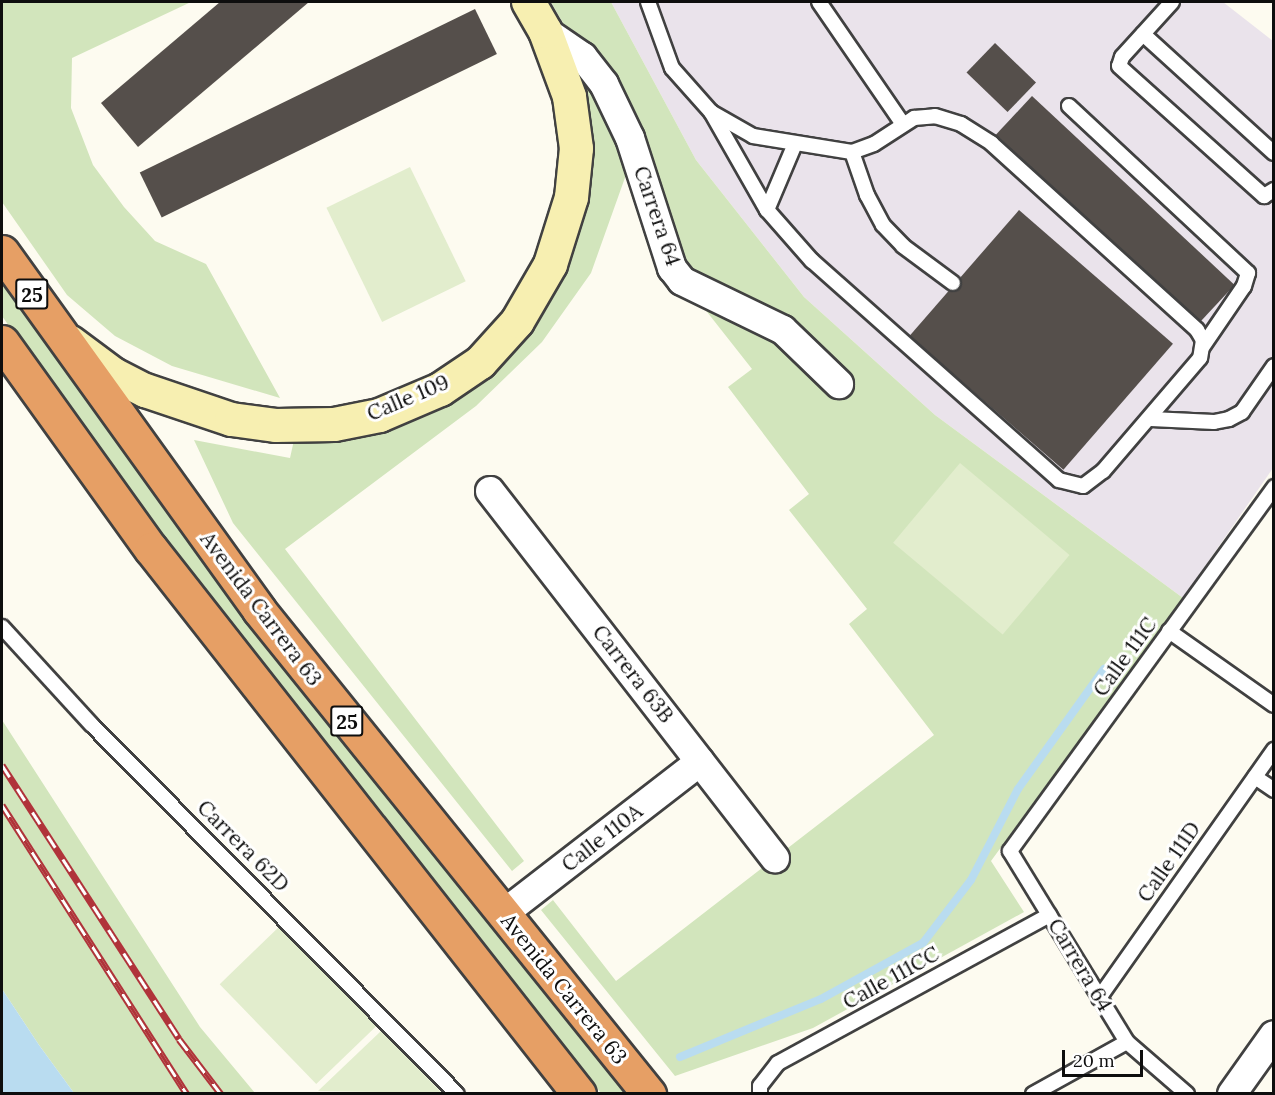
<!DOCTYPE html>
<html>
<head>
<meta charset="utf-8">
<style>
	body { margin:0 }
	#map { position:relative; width:1275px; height:1095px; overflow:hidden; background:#fdfbf0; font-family:Lora,serif }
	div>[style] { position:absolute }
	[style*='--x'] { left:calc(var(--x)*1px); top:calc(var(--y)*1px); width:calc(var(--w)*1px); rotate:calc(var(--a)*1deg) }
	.industrial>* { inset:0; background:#eae3eb }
	.green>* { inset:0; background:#d2e5bc }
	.pitch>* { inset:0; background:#e2edcd; transform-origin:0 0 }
	.water>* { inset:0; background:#b9dcf0 }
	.stream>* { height:8px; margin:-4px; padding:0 4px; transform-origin:4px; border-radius:4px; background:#b9dcf0 }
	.building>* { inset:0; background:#554f4b; transform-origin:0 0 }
	.roads { filter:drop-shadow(2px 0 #414141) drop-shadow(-2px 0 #414141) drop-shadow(0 2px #414141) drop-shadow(0 -2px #414141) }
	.lane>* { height:14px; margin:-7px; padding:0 7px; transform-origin:7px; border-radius:7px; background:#fff }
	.street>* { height:28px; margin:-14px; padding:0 14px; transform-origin:14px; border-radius:14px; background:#fff }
	.secondary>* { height:33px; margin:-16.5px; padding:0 16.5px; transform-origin:16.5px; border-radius:16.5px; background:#f7efb1 }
	.highway>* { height:33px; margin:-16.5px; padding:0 16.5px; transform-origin:16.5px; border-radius:16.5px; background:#e69f65 }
	.rail>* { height:7px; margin-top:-3.5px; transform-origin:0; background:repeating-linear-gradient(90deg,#fff 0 14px,#b0333a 0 28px); box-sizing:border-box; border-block:2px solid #b0333a }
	span { translate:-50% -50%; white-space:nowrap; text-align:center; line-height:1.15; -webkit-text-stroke:6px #fff; paint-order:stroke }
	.shield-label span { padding:2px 4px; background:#fff; border:2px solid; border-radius:4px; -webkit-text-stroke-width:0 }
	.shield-label { font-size:20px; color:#0e0e0e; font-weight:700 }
	.street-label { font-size:21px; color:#0e0e0e }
	.frame { position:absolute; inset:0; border:3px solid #0e0e0e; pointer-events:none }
	.scale { position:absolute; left:1062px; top:1050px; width:81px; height:27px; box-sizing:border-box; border:3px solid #0e0e0e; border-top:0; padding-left:8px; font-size:18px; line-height:21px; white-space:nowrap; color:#0e0e0e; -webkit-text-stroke:4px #fff; paint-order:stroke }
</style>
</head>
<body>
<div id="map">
	<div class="industrial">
		<i style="clip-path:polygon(611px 2px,1223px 2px,1273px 41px,1273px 468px,1183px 598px,935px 415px,804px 297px,696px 160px)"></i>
	</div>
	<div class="green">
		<i style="clip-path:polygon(2px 2px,191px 2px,72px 58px,71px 108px,93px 165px,124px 207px,155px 241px,206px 264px,280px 398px,172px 366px,115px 336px,67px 295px,2px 202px)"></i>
		<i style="clip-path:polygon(551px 2px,611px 2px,696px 160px,804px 297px,935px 415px,1183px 598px,991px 861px,1024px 912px,813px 1028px,675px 1076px,541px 910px,553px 900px,616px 981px,934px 735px,849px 624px,867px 609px,789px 510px,809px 494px,728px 387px,752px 369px,700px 303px,608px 78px,564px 25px)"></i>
		<i style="clip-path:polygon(574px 62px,603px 97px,627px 172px,591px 273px,542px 342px,476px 406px,285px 549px,524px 861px,512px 871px,233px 523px,194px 440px,290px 458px,294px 440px,354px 435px,539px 311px)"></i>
		<i style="clip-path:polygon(2px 274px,636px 1093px,601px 1093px,414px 865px,98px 453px,2px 316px)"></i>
		<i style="clip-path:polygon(2px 720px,200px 1027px,255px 1093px,74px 1093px,39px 1045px,2px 989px)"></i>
	</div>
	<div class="pitch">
		<i style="left:410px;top:167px;width:127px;height:93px;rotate:64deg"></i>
		<i style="left:960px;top:463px;width:143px;height:104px;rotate:40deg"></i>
		<i style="left:283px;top:923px;width:139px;height:88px;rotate:46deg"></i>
		<i style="clip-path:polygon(381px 1031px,442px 1093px,318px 1091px)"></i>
	</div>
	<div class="water">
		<i style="clip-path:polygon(2px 989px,39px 1045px,74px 1093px,2px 1093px)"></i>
	</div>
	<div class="stream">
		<i style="--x:680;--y:1057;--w:152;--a:-22.4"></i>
		<i style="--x:821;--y:999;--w:116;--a:-28.8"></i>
		<i style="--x:923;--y:943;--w:79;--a:-52.7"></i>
		<i style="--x:971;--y:880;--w:102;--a:-62.7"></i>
		<i style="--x:1018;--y:789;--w:148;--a:-54.4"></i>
	</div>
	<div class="building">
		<i style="clip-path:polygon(220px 2px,309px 2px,138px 147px,101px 103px)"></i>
		<i style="left:475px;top:9px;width:50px;height:373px;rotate:64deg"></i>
		<i style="left:995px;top:43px;width:57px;height:41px;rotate:44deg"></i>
		<i style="left:1032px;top:96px;width:277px;height:53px;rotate:43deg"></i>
		<i style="left:1019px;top:210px;width:204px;height:167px;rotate:41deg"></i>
	</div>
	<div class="roads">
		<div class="lane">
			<i style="--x:648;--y:2;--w:70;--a:70"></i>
			<i style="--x:672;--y:68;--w:59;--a:48.4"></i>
			<i style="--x:819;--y:2;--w:148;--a:55.5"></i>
			<i style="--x:1172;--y:2;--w:74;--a:132.3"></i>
			<i style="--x:1122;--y:57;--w:9;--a:108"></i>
			<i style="--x:1119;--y:66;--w:195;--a:41.9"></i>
			<i style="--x:1264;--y:196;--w:12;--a:-31"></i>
			<i style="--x:1143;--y:34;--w:177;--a:42.3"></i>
			<i style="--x:1069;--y:106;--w:245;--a:43"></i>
			<i style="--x:1248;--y:273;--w:14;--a:107"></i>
			<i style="--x:1244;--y:286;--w:73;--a:124.3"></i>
			<i style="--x:711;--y:112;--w:48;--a:29.7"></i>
			<i style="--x:753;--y:136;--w:100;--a:9.2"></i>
			<i style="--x:852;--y:152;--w:23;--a:-20"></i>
			<i style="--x:874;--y:144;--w:48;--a:-33"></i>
			<i style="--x:914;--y:118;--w:21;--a:-5"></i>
			<i style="--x:935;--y:116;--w:27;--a:17"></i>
			<i style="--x:961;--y:124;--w:36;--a:32"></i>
			<i style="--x:991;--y:143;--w:278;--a:42.2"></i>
			<i style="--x:1197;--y:330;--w:12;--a:59"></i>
			<i style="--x:1203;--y:340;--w:18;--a:99"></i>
			<i style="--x:1200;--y:358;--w:149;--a:130.6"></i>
			<i style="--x:1103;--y:471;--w:25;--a:143"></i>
			<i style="--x:1083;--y:486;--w:25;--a:-166"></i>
			<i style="--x:1059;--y:480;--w:330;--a:-138.4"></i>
			<i style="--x:812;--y:261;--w:68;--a:-131.4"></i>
			<i style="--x:767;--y:210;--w:113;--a:-119.7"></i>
			<i style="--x:852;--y:152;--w:46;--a:70.8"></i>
			<i style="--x:867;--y:195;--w:34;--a:62"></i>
			<i style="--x:883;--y:225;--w:29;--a:46"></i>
			<i style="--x:903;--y:246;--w:62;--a:36.5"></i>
			<i style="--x:767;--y:210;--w:69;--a:-67.1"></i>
			<i style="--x:1151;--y:419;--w:63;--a:2.7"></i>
			<i style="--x:1214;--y:422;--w:15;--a:-11"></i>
			<i style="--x:1229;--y:419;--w:15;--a:-28"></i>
			<i style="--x:1242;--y:412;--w:56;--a:-55.2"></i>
			<i style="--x:2;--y:627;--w:132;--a:47.5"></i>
			<i style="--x:91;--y:724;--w:520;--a:45.31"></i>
			<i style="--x:1169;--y:631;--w:128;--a:35.2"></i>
			<i style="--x:1255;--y:777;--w:23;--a:34"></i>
			<i style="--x:1099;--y:998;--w:304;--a:-54.8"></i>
			<i style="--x:760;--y:1094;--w:8;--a:-90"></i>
			<i style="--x:760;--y:1086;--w:29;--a:-52"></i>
			<i style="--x:778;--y:1063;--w:309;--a:-28.6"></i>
			<i style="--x:1033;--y:1094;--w:107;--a:-29"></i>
			<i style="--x:1187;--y:1094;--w:79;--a:-139.1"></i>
			<i style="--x:1127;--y:1042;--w:224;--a:-121.5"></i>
			<i style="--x:1010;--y:851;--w:450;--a:-54"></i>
		</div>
		<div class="street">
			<i style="--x:545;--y:31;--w:46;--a:34.4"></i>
			<i style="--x:583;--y:57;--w:34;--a:52"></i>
			<i style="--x:604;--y:84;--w:60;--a:64.3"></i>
			<i style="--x:630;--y:138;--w:137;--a:72.1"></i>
			<i style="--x:672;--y:268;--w:16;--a:52"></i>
			<i style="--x:682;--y:281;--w:112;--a:25.9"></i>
			<i style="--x:783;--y:330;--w:78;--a:44"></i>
			<i style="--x:490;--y:491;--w:465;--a:52.2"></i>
			<i style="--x:503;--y:914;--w:249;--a:-37.7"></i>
			<i style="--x:1232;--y:1094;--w:72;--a:-54.6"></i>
		</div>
		<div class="secondary">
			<i style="--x:70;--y:342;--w:54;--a:36.7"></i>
			<i style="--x:113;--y:374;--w:36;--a:27"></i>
			<i style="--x:145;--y:390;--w:91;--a:18.6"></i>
			<i style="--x:231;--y:419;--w:44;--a:7.8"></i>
			<i style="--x:275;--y:425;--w:59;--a:-1"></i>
			<i style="--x:334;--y:424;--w:46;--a:-11.3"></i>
			<i style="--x:379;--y:415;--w:66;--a:-23.1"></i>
			<i style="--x:440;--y:389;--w:48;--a:-34"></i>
			<i style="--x:480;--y:362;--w:55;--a:-47.9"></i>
			<i style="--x:517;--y:321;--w:66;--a:-59.9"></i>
			<i style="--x:550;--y:264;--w:70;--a:-72.6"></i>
			<i style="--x:571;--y:197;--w:49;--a:-84.2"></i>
			<i style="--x:576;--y:148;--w:52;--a:-97.7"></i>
			<i style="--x:569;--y:96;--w:69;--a:-110.3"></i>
			<i style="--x:545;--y:31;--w:34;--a:-120"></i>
		</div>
		<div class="highway">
			<i style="--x:2;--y:252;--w:441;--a:54.3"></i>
			<i style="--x:259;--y:610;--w:622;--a:51.14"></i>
			<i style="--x:2;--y:342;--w:255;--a:54.3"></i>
			<i style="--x:151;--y:549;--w:693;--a:51.86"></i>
		</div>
	</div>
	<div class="rail">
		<i style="--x:2;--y:765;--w:326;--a:57.1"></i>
		<i style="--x:179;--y:1039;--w:69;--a:52.6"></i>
		<i style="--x:2;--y:805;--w:343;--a:57.4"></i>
	</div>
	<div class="shield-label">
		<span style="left:32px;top:294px">25</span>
		<span style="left:347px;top:721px">25</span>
	</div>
	<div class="street-label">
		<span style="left:657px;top:216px;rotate:71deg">Carrera 64</span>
		<span style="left:408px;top:398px;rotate:-23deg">Calle 109</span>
		<span style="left:261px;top:609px;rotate:53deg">Avenida Carrera 63</span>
		<span style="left:1125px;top:657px;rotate:-54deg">Calle 111C</span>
		<span style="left:633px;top:674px;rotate:52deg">Carrera 63B</span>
		<span style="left:602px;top:838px;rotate:-38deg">Calle 110A</span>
		<span style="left:243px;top:846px;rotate:45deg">Carrera 62D</span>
		<span style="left:1169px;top:862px;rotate:-55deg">Calle 111D</span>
		<span style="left:1080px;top:965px;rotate:59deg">Carrera 64</span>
		<span style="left:891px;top:978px;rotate:-29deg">Calle 111CC</span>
		<span style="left:564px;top:989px;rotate:51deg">Avenida Carrera 63</span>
	</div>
	<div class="frame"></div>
	<div class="scale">20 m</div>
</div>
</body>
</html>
